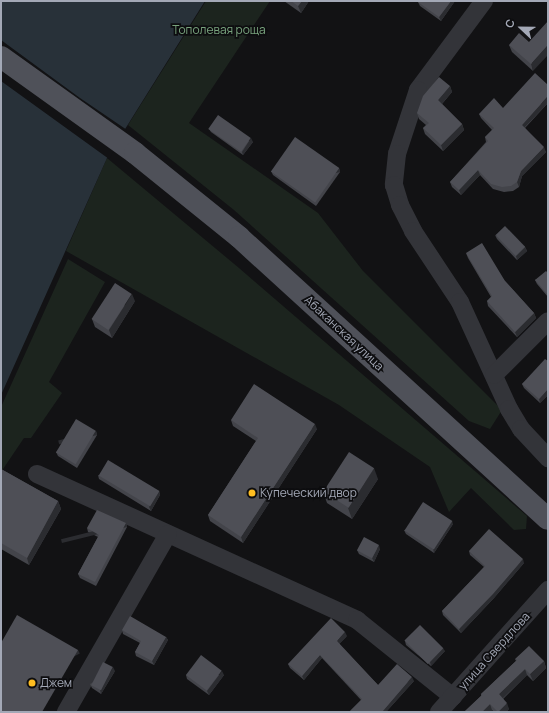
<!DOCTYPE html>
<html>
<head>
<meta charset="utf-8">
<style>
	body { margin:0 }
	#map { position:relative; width:549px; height:713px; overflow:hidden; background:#121214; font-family:Manrope,sans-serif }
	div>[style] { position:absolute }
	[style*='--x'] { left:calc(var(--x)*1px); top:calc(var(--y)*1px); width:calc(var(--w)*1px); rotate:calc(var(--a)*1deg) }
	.green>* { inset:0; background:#1c241e }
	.water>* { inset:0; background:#283139 }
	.pier>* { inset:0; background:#121214 }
	.minor>* { height:18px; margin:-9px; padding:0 9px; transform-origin:9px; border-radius:9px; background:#333439 }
	.major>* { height:22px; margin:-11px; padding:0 11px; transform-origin:11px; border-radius:11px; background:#4f5159 }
	.wall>* { inset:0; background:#43444a }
	.shaded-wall>* { inset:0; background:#2b2c30; transform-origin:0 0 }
	.building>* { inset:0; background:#4e4f56; transform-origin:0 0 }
	.dots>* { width:11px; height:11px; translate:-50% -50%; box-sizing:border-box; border:2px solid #0d0d0f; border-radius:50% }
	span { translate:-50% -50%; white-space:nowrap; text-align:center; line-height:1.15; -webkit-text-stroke:3.5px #0d0d0f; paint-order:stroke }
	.park-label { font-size:12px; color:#78a27d }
	.street-label { font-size:12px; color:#a3a8b6 }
	.poi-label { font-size:12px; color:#a3a8b6 }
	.left { translate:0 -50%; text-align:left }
	.frame { position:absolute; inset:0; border:2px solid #a3a8b6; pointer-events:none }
	.north { position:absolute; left:501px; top:8px; width:40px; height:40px; -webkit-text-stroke:3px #0d0d0f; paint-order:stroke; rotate:292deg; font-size:11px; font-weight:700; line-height:16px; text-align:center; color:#a3a8b6 }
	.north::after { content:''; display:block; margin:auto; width:14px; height:18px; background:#a3a8b6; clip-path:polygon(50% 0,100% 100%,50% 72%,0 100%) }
</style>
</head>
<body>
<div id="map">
	<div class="green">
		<i style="clip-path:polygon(206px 1px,270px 1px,189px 123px,318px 213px,363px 271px,502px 410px,490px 429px,469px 421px,234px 210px,128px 125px)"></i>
		<i style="clip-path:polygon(107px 158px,239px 268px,527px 516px,526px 529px,514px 530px,471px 488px,449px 512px,430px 467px,339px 405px,66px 251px)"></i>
		<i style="clip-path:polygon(68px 259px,105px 282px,49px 382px,62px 393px,31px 438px,24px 438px,1px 472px,1px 407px)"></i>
	</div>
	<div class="water">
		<i style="clip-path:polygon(1px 1px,205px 1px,107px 158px,1px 395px)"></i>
	</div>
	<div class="pier">
		<i style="clip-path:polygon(1px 40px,80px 98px,127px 130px,109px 159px,1px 81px)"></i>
	</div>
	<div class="minor">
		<i style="--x:484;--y:1;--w:111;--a:126.6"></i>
		<i style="--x:418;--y:90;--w:67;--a:108.2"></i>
		<i style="--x:397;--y:154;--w:31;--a:96"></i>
		<i style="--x:394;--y:185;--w:21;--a:73"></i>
		<i style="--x:400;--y:205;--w:29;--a:63"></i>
		<i style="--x:413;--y:231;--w:85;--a:56.5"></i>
		<i style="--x:460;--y:302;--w:118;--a:65.4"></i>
		<i style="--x:509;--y:409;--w:23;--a:59"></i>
		<i style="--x:521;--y:429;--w:40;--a:47"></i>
		<i style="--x:494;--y:375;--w:76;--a:-45"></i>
		<i style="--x:37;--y:474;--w:352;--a:24.5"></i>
		<i style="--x:357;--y:620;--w:123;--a:38.7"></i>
		<i style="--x:66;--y:712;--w:205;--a:-60.2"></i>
		<i style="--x:439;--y:712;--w:164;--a:-48.2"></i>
	</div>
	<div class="major">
		<i style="--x:1;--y:57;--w:165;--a:35.6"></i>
		<i style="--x:135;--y:153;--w:134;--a:38.9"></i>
		<i style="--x:239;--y:237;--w:418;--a:42.4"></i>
	</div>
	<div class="wall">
		<i style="clip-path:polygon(284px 1px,309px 1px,301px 13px)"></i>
		<i style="clip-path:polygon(455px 1px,441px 21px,420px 6px,418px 2px)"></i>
		<i style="clip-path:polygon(529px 42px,533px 71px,512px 52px,509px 45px)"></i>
		<i style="clip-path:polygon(450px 86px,452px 92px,442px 104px,462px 124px,464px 130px,443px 151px,425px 134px,423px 128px,426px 125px,419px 119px,417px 113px)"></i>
		<i style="clip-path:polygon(548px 103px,525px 128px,546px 152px,522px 176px,519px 187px,513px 191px,504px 192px,493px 189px,480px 175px,461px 195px,452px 187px,450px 182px,486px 142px,485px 137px,492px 130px,481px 118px,479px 114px,503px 108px)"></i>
		<i style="clip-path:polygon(209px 129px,253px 142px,243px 155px,211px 132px)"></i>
		<i style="clip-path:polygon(339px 168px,340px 172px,316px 206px,273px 175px,271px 171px)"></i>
		<i style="clip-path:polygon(495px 235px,525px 247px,527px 251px,517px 260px,497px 239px)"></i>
		<i style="clip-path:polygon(466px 253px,505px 281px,534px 313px,536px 318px,517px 337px,488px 306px,487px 301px,491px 297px,468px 258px)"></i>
		<i style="clip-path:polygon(548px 273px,548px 297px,537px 284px,535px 280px)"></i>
		<i style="clip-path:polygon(135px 301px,112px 338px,95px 327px,92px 319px)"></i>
		<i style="clip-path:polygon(548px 361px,548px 395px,540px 403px,524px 388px,522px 384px)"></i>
		<i style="clip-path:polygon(231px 420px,317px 429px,243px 543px,210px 521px,208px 515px,256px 441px,233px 426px)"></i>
		<i style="clip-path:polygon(96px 431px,97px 435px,77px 468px,58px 456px,56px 452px)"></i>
		<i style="clip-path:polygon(1px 469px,58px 501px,61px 509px,29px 565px,1px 549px)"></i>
		<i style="clip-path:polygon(98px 475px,159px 491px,160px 495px,151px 511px,99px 479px)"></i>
		<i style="clip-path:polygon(378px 479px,352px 519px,327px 503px,323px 491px)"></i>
		<i style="clip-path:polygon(126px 523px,127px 527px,96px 586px,80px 578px,78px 574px,98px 537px,88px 532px,87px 528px)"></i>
		<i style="clip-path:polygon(453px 524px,434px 553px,406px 534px,404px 530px)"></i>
		<i style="clip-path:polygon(380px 549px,374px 562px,359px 554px,357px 550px)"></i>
		<i style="clip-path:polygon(469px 551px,524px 563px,494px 598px,461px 633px,443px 615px,442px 611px,484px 567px,470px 555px)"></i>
		<i style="clip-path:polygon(122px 630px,166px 637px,168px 640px,154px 665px,136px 656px,135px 652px,140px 643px,123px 634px)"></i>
		<i style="clip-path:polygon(347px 636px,339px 644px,378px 685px,414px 681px,386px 712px,349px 712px,361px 700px,322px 658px,304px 680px,290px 668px,288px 664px)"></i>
		<i style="clip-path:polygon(405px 641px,445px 651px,431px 666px,406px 645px)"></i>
		<i style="clip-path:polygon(515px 659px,544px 661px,546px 668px,533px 681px,527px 675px,503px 699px,509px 709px,506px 712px,494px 712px,492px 710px,490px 712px,464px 712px,481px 696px,481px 694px,516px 661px)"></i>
		<i style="clip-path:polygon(115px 671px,101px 694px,92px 688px,90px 684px)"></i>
		<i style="clip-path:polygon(186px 675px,224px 675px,209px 695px,187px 679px)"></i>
	</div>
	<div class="shaded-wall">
		<i style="clip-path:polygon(302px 1px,309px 1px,301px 13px,298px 6px)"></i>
		<i style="clip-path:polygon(451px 1px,455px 1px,441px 21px,439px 17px)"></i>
		<i style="clip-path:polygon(548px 45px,548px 55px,533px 71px,531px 64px)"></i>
		<i style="clip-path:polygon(450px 86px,452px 92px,440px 106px,438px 100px)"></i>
		<i style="clip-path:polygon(548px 96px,548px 103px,523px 129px,522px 125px)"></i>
		<i style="clip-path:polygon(462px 124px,464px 130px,443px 151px,441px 145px)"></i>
		<i style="clip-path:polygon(251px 138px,253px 142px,243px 155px,242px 152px)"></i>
		<i style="clip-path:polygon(544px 147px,546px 152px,522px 176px,519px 187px,517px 182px,521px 171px)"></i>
		<i style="left:339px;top:168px;width:4px;height:42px;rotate:76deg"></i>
		<i style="clip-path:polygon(478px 170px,480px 175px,461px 195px,459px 190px)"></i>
		<i style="clip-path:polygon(525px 247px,527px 251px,517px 260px,516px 256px)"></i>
		<i style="clip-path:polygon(132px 294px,135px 301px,112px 338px,109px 330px)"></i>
		<i style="clip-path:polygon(534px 313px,536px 318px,517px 337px,515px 332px)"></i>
		<i style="clip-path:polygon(548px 389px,548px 395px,540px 403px,539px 399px)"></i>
		<i style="clip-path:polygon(315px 424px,317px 429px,243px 543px,241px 537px)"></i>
		<i style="left:96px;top:431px;width:4px;height:39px;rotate:76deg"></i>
		<i style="clip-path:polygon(374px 468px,378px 479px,352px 519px,348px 508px)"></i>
		<i style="clip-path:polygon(159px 491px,160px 495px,151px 511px,149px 507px)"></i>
		<i style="clip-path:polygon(58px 501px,61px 509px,29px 565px,27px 558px)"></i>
		<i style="clip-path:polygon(452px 521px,453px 524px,434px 553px,433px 549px)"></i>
		<i style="left:126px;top:523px;width:4px;height:67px;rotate:76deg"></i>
		<i style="clip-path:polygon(379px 545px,380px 549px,374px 562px,372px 558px)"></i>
		<i style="clip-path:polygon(523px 559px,524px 563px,494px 598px,461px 633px,459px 629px)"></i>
		<i style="clip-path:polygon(345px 632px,347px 636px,338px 645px,337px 641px)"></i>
		<i style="clip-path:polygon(166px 637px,168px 640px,154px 665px,152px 661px)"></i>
		<i style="clip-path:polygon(443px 648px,445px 651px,431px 666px,430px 662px)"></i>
		<i style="left:78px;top:650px;width:4px;height:72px;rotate:63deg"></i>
		<i style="clip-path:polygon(320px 655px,322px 658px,304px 680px,302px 676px)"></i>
		<i style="clip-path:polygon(544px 661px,546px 668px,533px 681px,530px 674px)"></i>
		<i style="clip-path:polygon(113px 667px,115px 671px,101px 694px,100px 690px)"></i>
		<i style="clip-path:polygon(525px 669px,527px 675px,501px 700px,499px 694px)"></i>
		<i style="clip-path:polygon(222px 671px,224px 675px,209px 695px,207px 691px)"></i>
		<i style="clip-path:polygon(412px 677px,414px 681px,386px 712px,382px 712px)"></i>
		<i style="clip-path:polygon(507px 703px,509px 709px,506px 712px,498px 712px)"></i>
		<i style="clip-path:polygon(490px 704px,492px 710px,490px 712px,482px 712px)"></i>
	</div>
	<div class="building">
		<i style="clip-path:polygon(291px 1px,302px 1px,298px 6px)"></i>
		<i style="clip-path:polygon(419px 1px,451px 1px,439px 17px,418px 2px)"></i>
		<i style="clip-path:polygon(548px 21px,548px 45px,531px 64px,509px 45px,519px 33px,529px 42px)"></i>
		<i style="clip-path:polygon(535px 73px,548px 85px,548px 96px,522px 125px,544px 147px,521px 171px,517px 182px,511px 186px,502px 187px,491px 184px,478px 170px,459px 190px,450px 182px,488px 141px,485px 137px,494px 128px,479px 114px,494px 98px,503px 108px)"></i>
		<i style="clip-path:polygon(439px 77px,450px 86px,438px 100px,462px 124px,441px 145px,423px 128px,429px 123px,417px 113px,423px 96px)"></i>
		<i style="left:218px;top:115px;width:40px;height:17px;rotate:35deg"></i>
		<i style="left:295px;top:137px;width:54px;height:42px;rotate:35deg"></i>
		<i style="left:505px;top:226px;width:29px;height:13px;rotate:46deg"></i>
		<i style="clip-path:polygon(482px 243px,505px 281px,534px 313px,515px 332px,487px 301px,492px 296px,466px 253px)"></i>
		<i style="clip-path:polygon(546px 271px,548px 273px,548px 295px,535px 280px)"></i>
		<i style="left:115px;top:283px;width:20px;height:43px;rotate:33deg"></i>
		<i style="clip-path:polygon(545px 359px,548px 361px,548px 389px,539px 399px,522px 384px)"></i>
		<i style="clip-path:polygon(254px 384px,315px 424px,241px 537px,208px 515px,258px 438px,231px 420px)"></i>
		<i style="left:76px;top:419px;width:23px;height:39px;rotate:31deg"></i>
		<i style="left:349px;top:452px;width:30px;height:47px;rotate:33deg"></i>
		<i style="left:108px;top:460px;width:60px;height:18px;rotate:31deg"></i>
		<i style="clip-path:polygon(1px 469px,58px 501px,27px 558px,1px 543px)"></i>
		<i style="left:423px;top:502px;width:35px;height:34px;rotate:33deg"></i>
		<i style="clip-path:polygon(97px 510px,126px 523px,95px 582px,78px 574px,99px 535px,87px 528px)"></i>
		<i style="clip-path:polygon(489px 529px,523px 559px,493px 594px,459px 629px,442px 611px,485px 566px,469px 551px)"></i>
		<i style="left:364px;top:537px;width:17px;height:15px;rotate:28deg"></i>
		<i style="clip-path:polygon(17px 615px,78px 650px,42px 712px,1px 712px,1px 643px)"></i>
		<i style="clip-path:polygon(130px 616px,166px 637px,152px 661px,135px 652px,141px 641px,122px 630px)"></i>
		<i style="clip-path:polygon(331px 618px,345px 632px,337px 641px,378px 685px,397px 664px,412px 677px,382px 712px,349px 712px,362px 699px,320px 655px,302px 676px,288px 664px)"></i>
		<i style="left:420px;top:625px;width:33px;height:22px;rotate:45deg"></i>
		<i style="clip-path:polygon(529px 646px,544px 661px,530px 674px,525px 669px,499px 694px,507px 703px,498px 712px,490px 704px,482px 712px,464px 712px,482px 695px,481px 694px,517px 660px,515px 659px)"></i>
		<i style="left:201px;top:655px;width:26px;height:25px;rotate:37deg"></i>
		<i style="left:103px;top:662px;width:11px;height:26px;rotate:27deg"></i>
	</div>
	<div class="dots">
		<i style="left:252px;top:493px;background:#febd20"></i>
		<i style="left:32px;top:683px;background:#febd20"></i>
	</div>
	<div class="park-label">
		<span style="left:219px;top:30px">Тополевая роща</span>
	</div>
	<div class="street-label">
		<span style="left:344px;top:333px;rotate:43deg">Абаканская улица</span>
		<span style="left:494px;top:651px;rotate:-48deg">улица Свердлова</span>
	</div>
	<div class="poi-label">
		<span class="left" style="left:260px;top:493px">Купеческий двор</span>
		<span class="left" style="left:40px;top:683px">Джем</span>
	</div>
	<div class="frame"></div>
	<div class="north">С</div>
</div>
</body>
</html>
